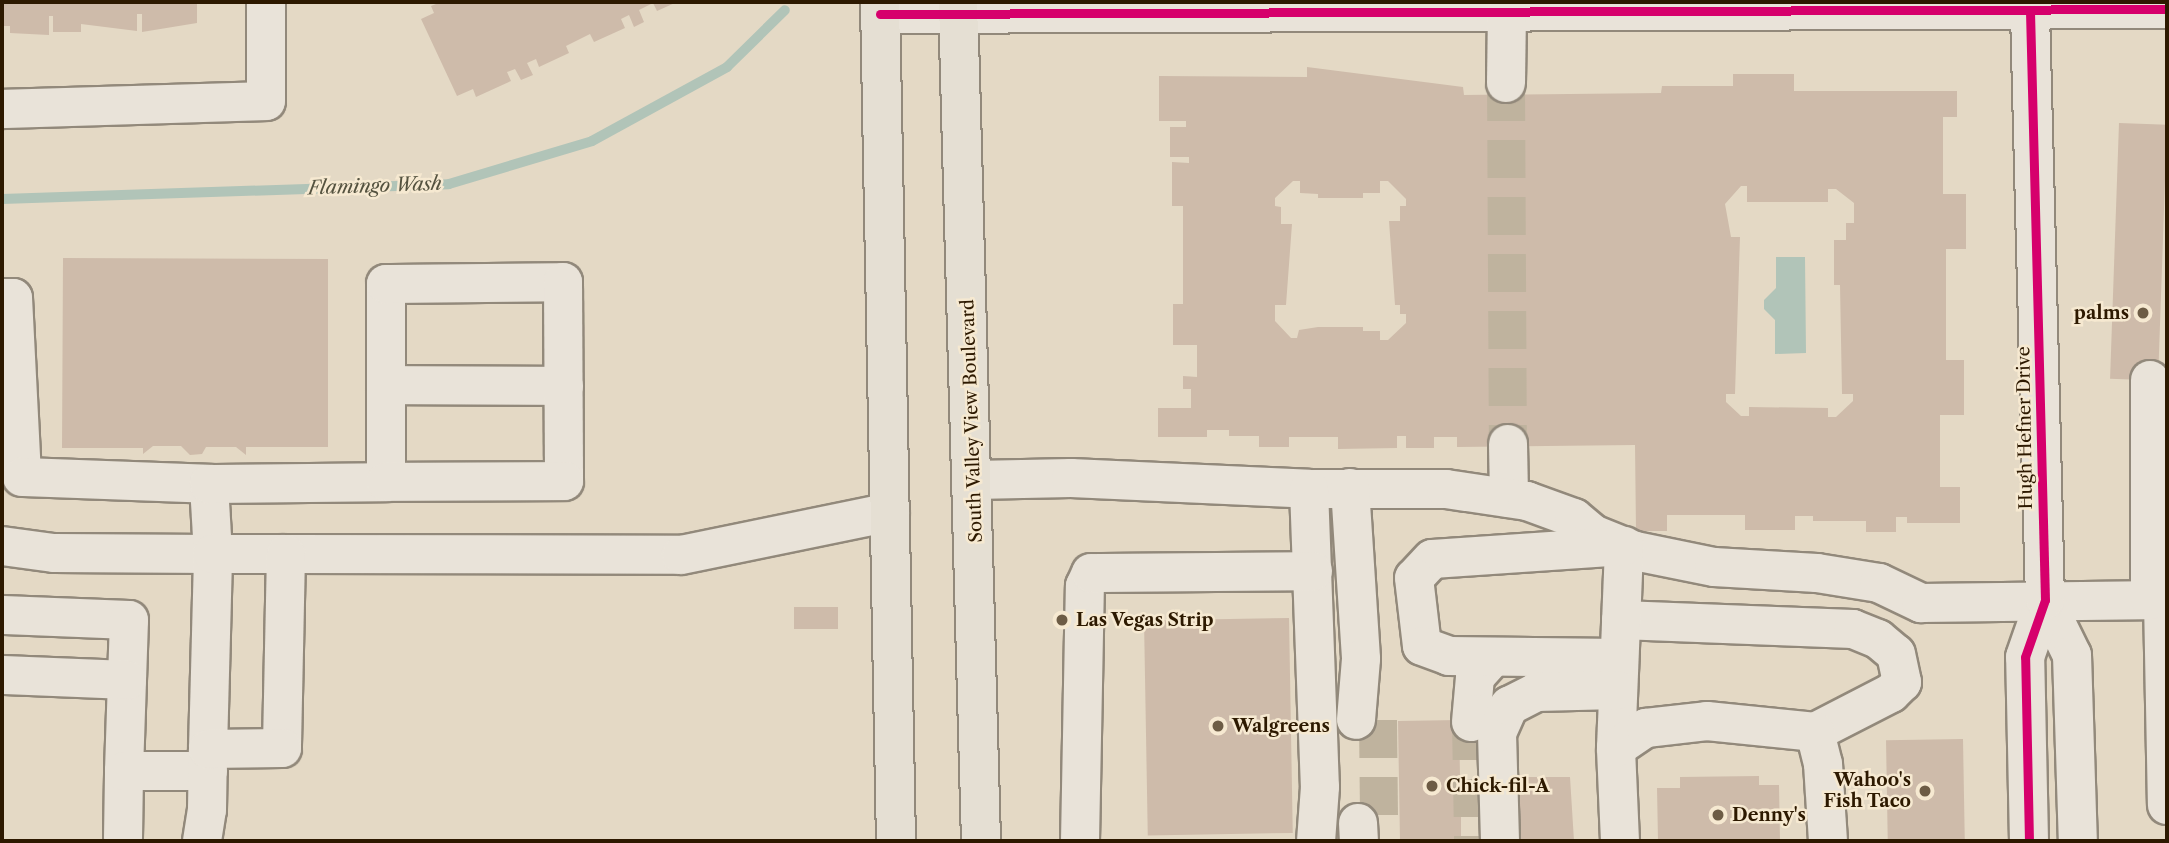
<!DOCTYPE html>
<html>
<head>
<meta charset="utf-8">
<style>
	body { margin:0 }
	#map { position:relative; width:2169px; height:843px; overflow:hidden; background:#e4d9c5; font-family:"Libre Caslon Text",serif }
	div>[style] { position:absolute }
	[style*='--x'] { left:calc(var(--x)*1px); top:calc(var(--y)*1px); width:calc(var(--w)*1px); rotate:calc(var(--a)*1deg) }
	.water>* { inset:0; background:#b1c4b8 }
	.stream>* { height:10px; margin:-5px; padding:0 5px; transform-origin:5px; border-radius:5px; background:#b1c4b8 }
	.building>* { inset:0; background:#cebbaa; transform-origin:0 0 }
	.minor-tunnel>* { height:38px; margin-top:-19px; transform-origin:0; background:repeating-linear-gradient(90deg,#bfb39e 0 38px,transparent 0 57px) }
	.roads { filter:drop-shadow(2px 0 #92897b) drop-shadow(-2px 0 #92897b) drop-shadow(0 2px #92897b) drop-shadow(0 -2px #92897b) }
	.minor>* { height:38px; margin:-19px; padding:0 19px; transform-origin:19px; border-radius:19px; background:#e9e3d9 }
	.major>* { height:38px; margin:-19px; padding:0 19px; transform-origin:19px; border-radius:19px; background:#e5dfd3 }
	.cycleway>* { height:9px; margin:-4.5px; padding:0 4.5px; transform-origin:4.5px; border-radius:4.5px; background:#d6006c }
	.dots>* { width:19px; height:19px; translate:-50% -50%; box-sizing:border-box; border:4px solid #f6e9d1; border-radius:50% }
	span { translate:-50% -50%; white-space:nowrap; text-align:center; line-height:1.15; -webkit-text-stroke:5px #f6e9d1; paint-order:stroke }
	.poi-label { font-size:18px; color:#2d1900; font-weight:700 }
	.right { translate:-100% -50%; text-align:right }
	.left { translate:0 -50%; text-align:left }
	.street-label { font-size:18px; color:#2d1900 }
	.water-label { font-size:19px; color:#54523f; font-style:italic }
	.frame { position:absolute; inset:0; border:4px solid #2d1900; pointer-events:none }
</style>
</head>
<body>
<div id="map">
	<div class="water">
		<i style="clip-path:polygon(1776px 257px,1805px 257px,1806px 353px,1775px 354px,1775px 320px,1764px 309px,1764px 300px,1776px 288px)"></i>
	</div>
	<div class="stream">
		<i style="--x:2;--y:199;--w:447;--a:-1.9"></i>
		<i style="--x:449;--y:184;--w:149;--a:-16.7"></i>
		<i style="--x:592;--y:141;--w:154;--a:-28.7"></i>
		<i style="--x:727;--y:67;--w:81;--a:-44.5"></i>
	</div>
	<div class="building">
		<i style="clip-path:polygon(2px 2px,197px 2px,197px 23px,142px 32px,142px 14px,137px 14px,137px 31px,81px 24px,81px 32px,53px 32px,53px 16px,49px 16px,49px 35px,10px 33px,10px 26px,2px 26px)"></i>
		<i style="clip-path:polygon(441px 2px,677px 2px,657px 11px,653px 3px,639px 10px,644px 22px,634px 27px,629px 15px,621px 19px,625px 28px,594px 42px,590px 34px,566px 46px,569px 53px,539px 67px,536px 59px,527px 63px,533px 75px,521px 80px,515px 69px,507px 72px,511px 81px,476px 97px,473px 89px,457px 96px,421px 19px,434px 13px,431px 6px)"></i>
		<i style="clip-path:polygon(evenodd,1307px 67px,1463px 87px,1464px 95px,1661px 93px,1662px 86px,1733px 86px,1733px 74px,1794px 74px,1794px 91px,1957px 91px,1957px 117px,1943px 117px,1943px 194px,1966px 194px,1966px 249px,1946px 249px,1946px 360px,1964px 360px,1964px 415px,1940px 415px,1940px 487px,1960px 487px,1960px 523px,1907px 523px,1907px 517px,1896px 517px,1896px 532px,1866px 532px,1866px 521px,1813px 521px,1813px 516px,1795px 516px,1795px 530px,1745px 530px,1745px 515px,1667px 515px,1667px 531px,1636px 531px,1635px 445px,1457px 447px,1457px 437px,1434px 437px,1434px 448px,1406px 448px,1406px 436px,1397px 436px,1397px 448px,1338px 449px,1338px 437px,1289px 437px,1289px 447px,1259px 447px,1259px 436px,1229px 436px,1229px 430px,1207px 430px,1207px 437px,1158px 437px,1158px 408px,1191px 408px,1191px 389px,1183px 389px,1183px 376px,1197px 377px,1197px 345px,1173px 345px,1173px 304px,1183px 304px,1183px 206px,1172px 206px,1172px 162px,1189px 163px,1189px 157px,1170px 157px,1170px 127px,1186px 127px,1186px 121px,1159px 121px,1159px 76px,1307px 77px,1307px 67px,1293px 181px,1300px 181px,1300px 193px,1318px 194px,1318px 198px,1363px 198px,1363px 193px,1380px 193px,1380px 181px,1388px 181px,1406px 199px,1406px 206px,1400px 206px,1400px 221px,1389px 221px,1395px 305px,1400px 305px,1400px 314px,1406px 314px,1406px 323px,1388px 340px,1380px 340px,1380px 331px,1363px 331px,1363px 327px,1318px 327px,1299px 330px,1297px 338px,1291px 338px,1275px 321px,1275px 305px,1286px 305px,1292px 224px,1281px 224px,1281px 207px,1275px 206px,1275px 198px,1293px 181px,1307px 67px,1741px 186px,1747px 186px,1747px 202px,1828px 202px,1828px 189px,1836px 189px,1854px 203px,1854px 223px,1846px 223px,1846px 240px,1834px 240px,1834px 285px,1840px 285px,1842px 394px,1853px 394px,1853px 401px,1836px 417px,1828px 417px,1828px 408px,1749px 407px,1749px 416px,1741px 416px,1726px 402px,1726px 394px,1735px 394px,1740px 237px,1731px 237px,1725px 204px,1741px 186px)"></i>
		<i style="left:2119px;top:123px;width:48px;height:256px;rotate:2deg"></i>
		<i style="clip-path:polygon(63px 258px,328px 259px,328px 447px,246px 447px,246px 455px,236px 447px,206px 447px,202px 454px,190px 455px,181px 446px,153px 446px,143px 454px,143px 448px,62px 448px)"></i>
		<i style="left:794px;top:607px;width:44px;height:22px"></i>
		<i style="left:1289px;top:618px;width:215px;height:145px;rotate:89deg"></i>
		<i style="clip-path:polygon(1459px 720px,1460px 776px,1466px 776px,1466px 797px,1461px 797px,1461px 841px,1400px 841px,1398px 721px)"></i>
		<i style="left:1963px;top:739px;width:102px;height:77px;rotate:89deg"></i>
		<i style="clip-path:polygon(1759px 776px,1759px 785px,1779px 785px,1780px 841px,1658px 841px,1657px 788px,1680px 788px,1680px 777px)"></i>
		<i style="clip-path:polygon(1520px 777px,1570px 777px,1574px 841px,1514px 839px,1514px 822px,1520px 822px)"></i>
	</div>
	<div class="minor-tunnel">
		<i style="--x:1506;--y:83;--w:361;--a:89.7"></i>
		<i style="--x:1378;--y:720;--w:103;--a:89.4"></i>
		<i style="--x:1471;--y:722;--w:119;--a:89"></i>
	</div>
	<div class="roads">
		<div class="minor">
			<i style="--x:880;--y:14;--w:1287;--a:-0.22"></i>
			<i style="--x:1506;--y:83;--w:70;--a:-89.2"></i>
			<i style="--x:2;--y:109;--w:264;--a:-1.7"></i>
			<i style="--x:266;--y:101;--w:99;--a:-90"></i>
			<i style="--x:2;--y:298;--w:11;--a:0"></i>
			<i style="--x:13;--y:298;--w:179;--a:87.1"></i>
			<i style="--x:22;--y:477;--w:187;--a:2.1"></i>
			<i style="--x:386;--y:385;--w:178;--a:0.3"></i>
			<i style="--x:1508;--y:444;--w:54;--a:88.9"></i>
			<i style="--x:974;--y:480;--w:97;--a:-1.2"></i>
			<i style="--x:1071;--y:478;--w:238;--a:2.6"></i>
			<i style="--x:1309;--y:489;--w:137;--a:0"></i>
			<i style="--x:1446;--y:489;--w:82;--a:8.4"></i>
			<i style="--x:1527;--y:501;--w:50;--a:19.9"></i>
			<i style="--x:1574;--y:518;--w:25;--a:40"></i>
			<i style="--x:1593;--y:534;--w:45;--a:22"></i>
			<i style="--x:1635;--y:551;--w:81;--a:11.4"></i>
			<i style="--x:1714;--y:567;--w:103;--a:3.3"></i>
			<i style="--x:1817;--y:573;--w:63;--a:9.2"></i>
			<i style="--x:1879;--y:583;--w:47;--a:25.5"></i>
			<i style="--x:1921;--y:603;--w:242;--a:-0.7"></i>
			<i style="--x:2163;--y:600;--w:205;--a:88.9"></i>
			<i style="--x:1350;--y:488;--w:171;--a:86.3"></i>
			<i style="--x:1361;--y:659;--w:61;--a:94.7"></i>
			<i style="--x:1309;--y:489;--w:298;--a:87.9"></i>
			<i style="--x:1320;--y:787;--w:54;--a:94.2"></i>
			<i style="--x:2;--y:546;--w:52;--a:7.7"></i>
			<i style="--x:54;--y:553;--w:159;--a:0.4"></i>
			<i style="--x:213;--y:554;--w:70;--a:-93.3"></i>
			<i style="--x:209;--y:484;--w:177;--a:-0.6"></i>
			<i style="--x:386;--y:482;--w:198;--a:-90"></i>
			<i style="--x:386;--y:284;--w:177;--a:-0.6"></i>
			<i style="--x:563;--y:282;--w:199;--a:89.7"></i>
			<i style="--x:564;--y:481;--w:178;--a:179.7"></i>
			<i style="--x:286;--y:554;--w:395;--a:0.1"></i>
			<i style="--x:681;--y:555;--w:213;--a:-11.6"></i>
			<i style="--x:2045;--y:600;--w:61;--a:63.9"></i>
			<i style="--x:2072;--y:655;--w:186;--a:88.2"></i>
			<i style="--x:2150;--y:600;--w:220;--a:-90"></i>
			<i style="--x:2;--y:615;--w:127;--a:2.3"></i>
			<i style="--x:129;--y:620;--w:151;--a:91.9"></i>
			<i style="--x:1621;--y:620;--w:232;--a:2.2"></i>
			<i style="--x:1853;--y:629;--w:27;--a:22"></i>
			<i style="--x:1878;--y:639;--w:23;--a:40"></i>
			<i style="--x:1896;--y:654;--w:29;--a:78"></i>
			<i style="--x:1902;--y:682;--w:16;--a:135"></i>
			<i style="--x:1891;--y:693;--w:85;--a:152.8"></i>
			<i style="--x:2;--y:675;--w:125;--a:2.3"></i>
			<i style="--x:1471;--y:722;--w:45;--a:-84.9"></i>
			<i style="--x:1475;--y:677;--w:27;--a:-48"></i>
			<i style="--x:1616;--y:748;--w:202;--a:-87.7"></i>
			<i style="--x:1624;--y:546;--w:192;--a:176.1"></i>
			<i style="--x:1432;--y:559;--w:26;--a:133"></i>
			<i style="--x:1414;--y:578;--w:68;--a:83.3"></i>
			<i style="--x:1422;--y:646;--w:29;--a:20"></i>
			<i style="--x:1449;--y:656;--w:170;--a:0.7"></i>
			<i style="--x:1358;--y:823;--w:18;--a:87"></i>
			<i style="--x:123;--y:838;--w:67;--a:-89.1"></i>
			<i style="--x:124;--y:771;--w:84;--a:0"></i>
			<i style="--x:202;--y:841;--w:31;--a:-81"></i>
			<i style="--x:207;--y:810;--w:61;--a:-89.1"></i>
			<i style="--x:208;--y:749;--w:195;--a:-88.5"></i>
			<i style="--x:213;--y:554;--w:73;--a:0"></i>
			<i style="--x:286;--y:554;--w:194;--a:91.2"></i>
			<i style="--x:282;--y:748;--w:74;--a:179.2"></i>
			<i style="--x:1080;--y:841;--w:255;--a:-88.9"></i>
			<i style="--x:1085;--y:586;--w:14;--a:-65"></i>
			<i style="--x:1091;--y:573;--w:222;--a:-0.5"></i>
			<i style="--x:1500;--y:841;--w:108;--a:-91.6"></i>
			<i style="--x:1497;--y:733;--w:30;--a:-66"></i>
			<i style="--x:1509;--y:706;--w:30;--a:-27"></i>
			<i style="--x:1536;--y:692;--w:82;--a:-1.4"></i>
			<i style="--x:1620;--y:841;--w:93;--a:-92.5"></i>
			<i style="--x:1616;--y:748;--w:36;--a:-34"></i>
			<i style="--x:1646;--y:728;--w:61;--a:-6.5"></i>
			<i style="--x:1707;--y:721;--w:109;--a:5.8"></i>
			<i style="--x:1815;--y:732;--w:33;--a:76"></i>
			<i style="--x:1823;--y:764;--w:77;--a:86.3"></i>
			<i style="--x:2029;--y:841;--w:184;--a:-91.2"></i>
			<i style="--x:2025;--y:657;--w:60;--a:-70.7"></i>
			<i style="--x:2045;--y:600;--w:589;--a:-91.46"></i>
		</div>
		<div class="major">
			<i style="--x:880;--y:2;--w:839;--a:88.91"></i>
			<i style="--x:958;--y:2;--w:839;--a:88.43"></i>
		</div>
	</div>
	<div class="cycleway">
		<i style="--x:880;--y:14;--w:1287;--a:-0.22"></i>
		<i style="--x:2029;--y:841;--w:184;--a:-91.2"></i>
		<i style="--x:2025;--y:657;--w:60;--a:-70.7"></i>
		<i style="--x:2045;--y:600;--w:589;--a:-91.46"></i>
	</div>
	<div class="dots">
		<i style="left:2143px;top:313px;background:#6d5c45"></i>
		<i style="left:1062px;top:620px;background:#6d5c45"></i>
		<i style="left:1218px;top:726px;background:#6d5c45"></i>
		<i style="left:1432px;top:786px;background:#6d5c45"></i>
		<i style="left:1925px;top:791px;background:#6d5c45"></i>
		<i style="left:1718px;top:815px;background:#6d5c45"></i>
	</div>
	<div class="poi-label">
		<span class="right" style="left:2129px;top:313px">palms</span>
		<span class="left" style="left:1076px;top:620px">Las Vegas Strip</span>
		<span class="left" style="left:1232px;top:726px">Walgreens</span>
		<span class="right" style="left:1911px;top:791px">Wahoo's<br>Fish Taco</span>
		<span class="left" style="left:1446px;top:786px">Chick-fil-A</span>
		<span class="left" style="left:1732px;top:815px">Denny's</span>
	</div>
	<div class="street-label">
		<span style="left:972px;top:421px;rotate:-92deg">South Valley View Boulevard</span>
		<span style="left:2025px;top:428px;rotate:-91deg">Hugh Hefner Drive</span>
	</div>
	<div class="water-label">
		<span style="left:375px;top:186px;rotate:-2deg">Flamingo Wash</span>
	</div>
	<div class="frame"></div>
</div>
</body>
</html>
